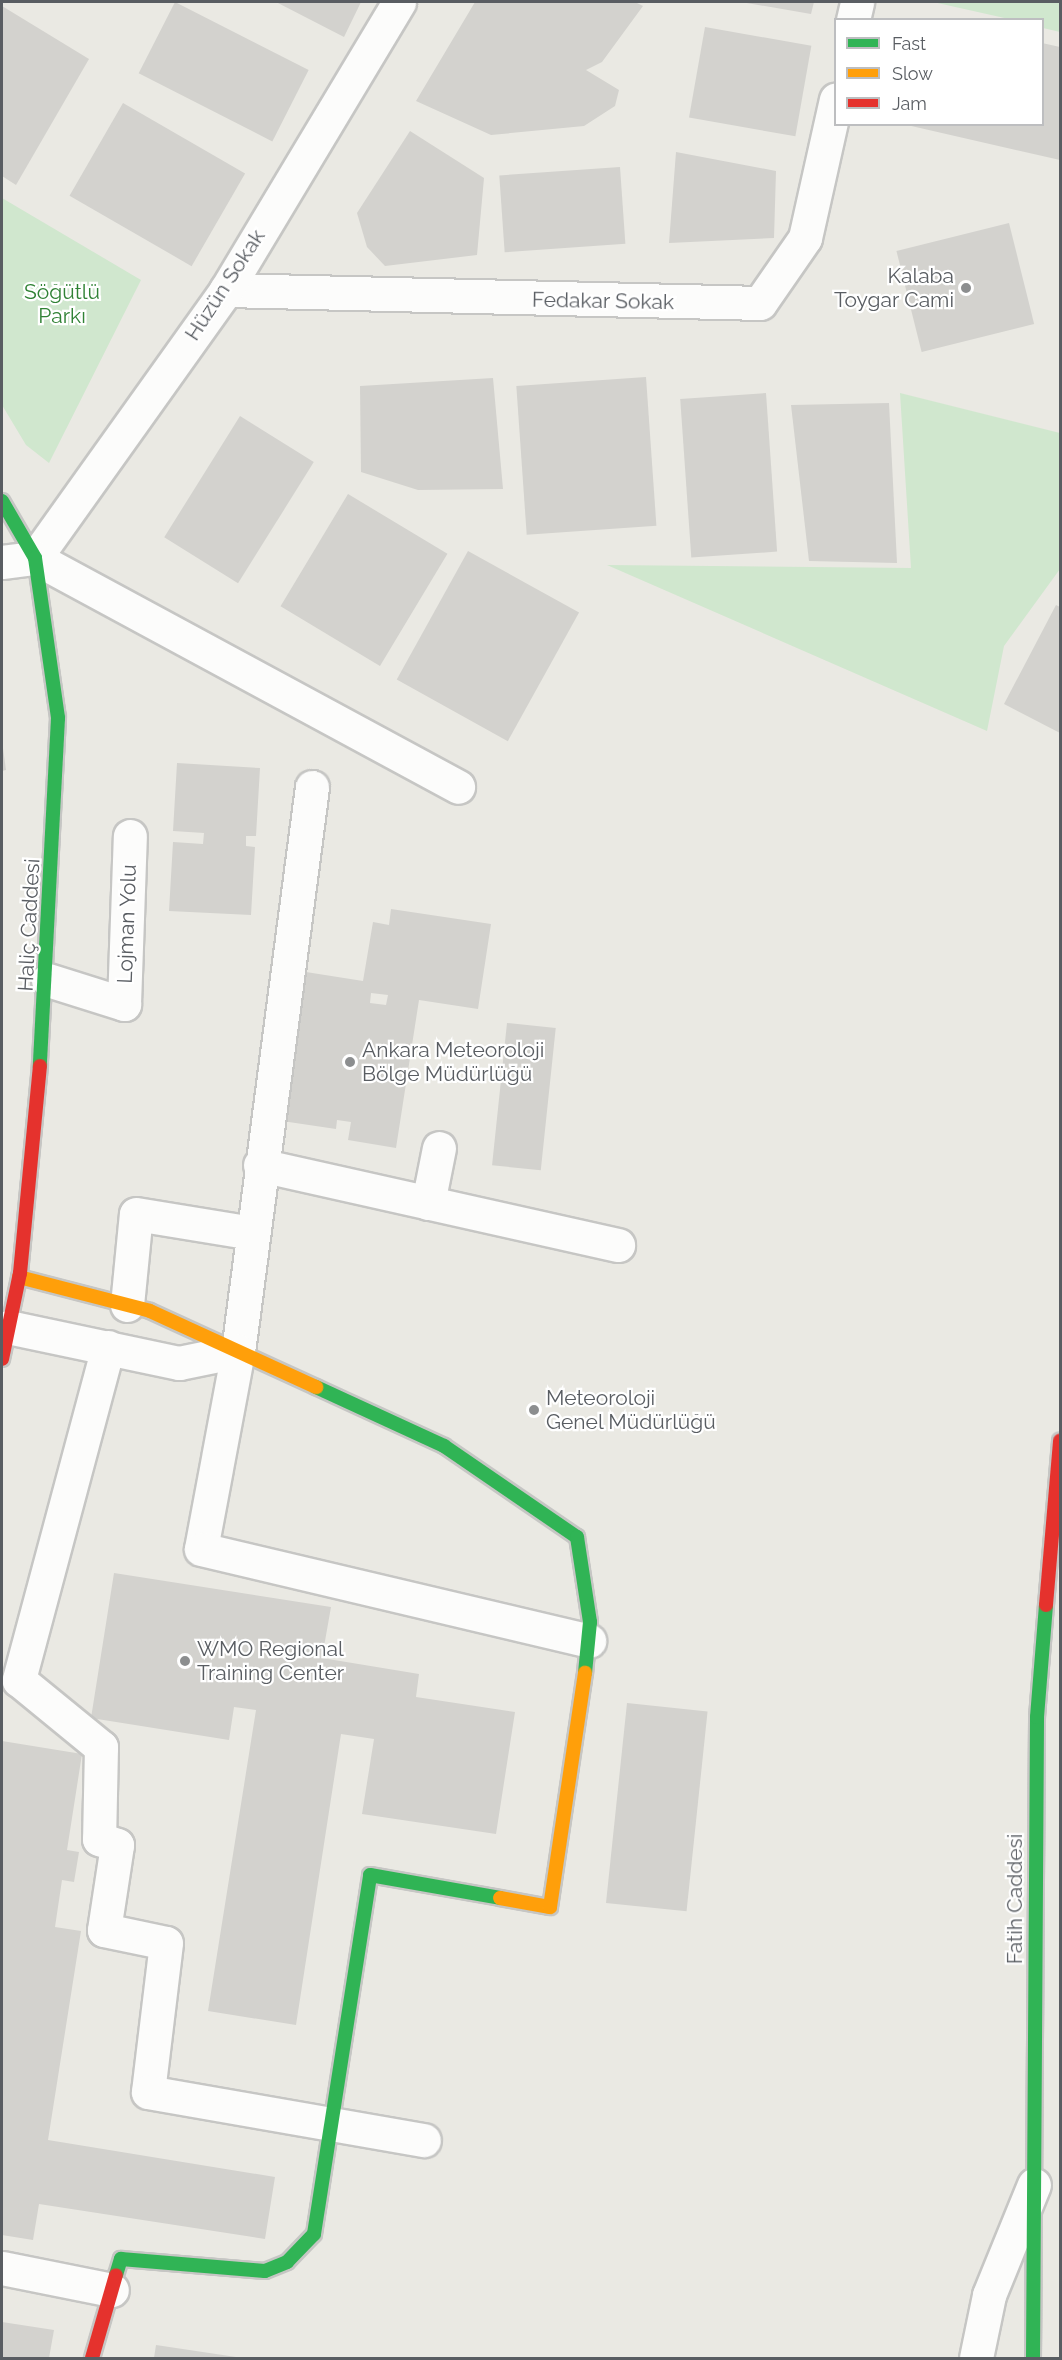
<!DOCTYPE html>
<html>
<head>
<meta charset="utf-8">
<style>
	body { margin:0 }
	#map { position:relative; width:1062px; height:2360px; overflow:hidden; background:#eae9e3; font-family:Raleway,sans-serif }
	div>[style] { position:absolute }
	[style*='--x'] { left:calc(var(--x)*1px); top:calc(var(--y)*1px); width:calc(var(--w)*1px); rotate:calc(var(--a)*1deg) }
	.green>* { inset:0; background:#d0e7ce }
	.building>* { inset:0; background:#d3d2ce; transform-origin:0 0 }
	.roads { filter:drop-shadow(2px 0 #c6c6c4) drop-shadow(-2px 0 #c6c6c4) drop-shadow(0 2px #c6c6c4) drop-shadow(0 -2px #c6c6c4) }
	.street>* { height:33px; margin:-16.5px; padding:0 16.5px; transform-origin:16.5px; border-radius:16.5px; background:#fcfcfb }
	.fast>* { height:14px; margin:-7px; padding:0 7px; transform-origin:7px; border-radius:7px; background:#30b455 }
	.slow>* { height:14px; margin:-7px; padding:0 7px; transform-origin:7px; border-radius:7px; background:#ff9f0a }
	.jam>* { height:14px; margin:-7px; padding:0 7px; transform-origin:7px; border-radius:7px; background:#e5322d }
	.dots>* { width:16px; height:16px; translate:-50% -50%; box-sizing:border-box; border:3px solid #fff; border-radius:50% }
	span { translate:-50% -50%; white-space:nowrap; text-align:center; line-height:1.15; -webkit-text-stroke:4.5px #fff; paint-order:stroke }
	.poi-label { font-size:21px; color:#595d62 }
	.right { translate:-100% -50%; text-align:right }
	.left { translate:0 -50%; text-align:left }
	.street-label { font-size:21px; color:#595d62 }
	.park-label { font-size:21px; color:#308235 }
	.frame { position:absolute; inset:0; border:3px solid #595d62; pointer-events:none }
	.legend { position:absolute; left:834px; top:18px; width:210px; height:108px; box-sizing:border-box; background:#fff; border:2px solid #bdbec0; margin:0; padding:8px 10px; list-style:none; font-size:18px; color:#595d62 }
	.legend li { display:flex; align-items:center; gap:12px; height:30px }
	.legend b { width:30px; border:2px solid #bdbec0 }
</style>
</head>
<body>
<div id="map">
	<div class="green">
		<i style="clip-path:polygon(933px 2px,1060px 2px,1060px 32px,1043px 28px,1042px 20px,1009px 19px)"></i>
		<i style="clip-path:polygon(2px 198px,141px 280px,49px 463px,26px 445px,2px 405px)"></i>
		<i style="clip-path:polygon(900px 393px,1060px 433px,1060px 569px,1004px 646px,987px 731px,607px 565px,911px 568px)"></i>
	</div>
	<div class="building">
		<i style="left:175px;top:2px;width:150px;height:80px;rotate:27deg"></i>
		<i style="clip-path:polygon(276px 2px,361px 2px,344px 37px)"></i>
		<i style="clip-path:polygon(475px 2px,635px 2px,643px 6px,602px 62px,586px 70px,619px 90px,615px 106px,584px 126px,491px 135px,416px 101px)"></i>
		<i style="clip-path:polygon(741px 2px,814px 2px,811px 14px)"></i>
		<i style="clip-path:polygon(2px 6px,89px 59px,16px 185px,2px 176px)"></i>
		<i style="left:705px;top:27px;width:108px;height:92px;rotate:10deg"></i>
		<i style="clip-path:polygon(1042px 43px,1060px 47px,1060px 160px,907px 125px,1042px 124px)"></i>
		<i style="left:123px;top:103px;width:141px;height:107px;rotate:30deg"></i>
		<i style="clip-path:polygon(410px 131px,484px 178px,477px 255px,385px 266px,367px 247px,357px 213px)"></i>
		<i style="clip-path:polygon(676px 152px,776px 171px,774px 238px,669px 243px)"></i>
		<i style="left:620px;top:167px;width:77px;height:121px;rotate:86deg"></i>
		<i style="left:1009px;top:223px;width:104px;height:116px;rotate:76deg"></i>
		<i style="left:646px;top:377px;width:149px;height:130px;rotate:86deg"></i>
		<i style="clip-path:polygon(493px 378px,503px 489px,418px 490px,361px 472px,360px 386px)"></i>
		<i style="left:766px;top:393px;width:159px;height:86px;rotate:86deg"></i>
		<i style="clip-path:polygon(889px 403px,897px 563px,809px 561px,791px 405px)"></i>
		<i style="left:240px;top:416px;width:87px;height:143px;rotate:32deg"></i>
		<i style="left:348px;top:494px;width:116px;height:131px;rotate:31deg"></i>
		<i style="left:468px;top:551px;width:127px;height:147px;rotate:29deg"></i>
		<i style="clip-path:polygon(1056px 605px,1060px 607px,1060px 733px,1004px 704px)"></i>
		<i style="clip-path:polygon(2px 741px,6px 770px,2px 771px)"></i>
		<i style="clip-path:polygon(177px 763px,260px 768px,256px 836px,246px 836px,246px 846px,255px 847px,251px 915px,169px 911px,173px 842px,203px 844px,204px 833px,173px 831px)"></i>
		<i style="clip-path:polygon(evenodd,391px 909px,491px 924px,478px 1009px,419px 1000px,396px 1148px,348px 1140px,351px 1122px,337px 1120px,336px 1129px,282px 1121px,306px 972px,363px 981px,373px 922px,389px 925px,391px 909px,371px 993px,388px 995px,386px 1005px,370px 1003px,371px 993px)"></i>
		<i style="left:507px;top:1023px;width:49px;height:143px;rotate:6deg"></i>
		<i style="clip-path:polygon(114px 1573px,331px 1607px,322px 1658px,419px 1674px,416px 1697px,515px 1712px,496px 1834px,362px 1814px,374px 1739px,341px 1734px,296px 2025px,208px 2011px,256px 1710px,234px 1707px,229px 1740px,91px 1718px)"></i>
		<i style="left:627px;top:1703px;width:81px;height:201px;rotate:6deg"></i>
		<i style="clip-path:polygon(2px 1741px,82px 1754px,67px 1850px,79px 1852px,74px 1882px,62px 1880px,55px 1927px,81px 1931px,48px 2140px,275px 2177px,265px 2239px,39px 2204px,33px 2240px,2px 2235px)"></i>
		<i style="clip-path:polygon(2px 2322px,54px 2330px,49px 2358px,2px 2358px)"></i>
		<i style="clip-path:polygon(156px 2345px,236px 2357px,236px 2358px,154px 2358px)"></i>
	</div>
	<div class="roads">
		<div class="street">
			<i style="--x:853;--y:20;--w:18;--a:-77"></i>
			<i style="--x:226;--y:290;--w:534;--a:1.39"></i>
			<i style="--x:760;--y:303;--w:79;--a:-55.3"></i>
			<i style="--x:805;--y:238;--w:142;--a:-77.4"></i>
			<i style="--x:35;--y:558;--w:329;--a:-54.5"></i>
			<i style="--x:226;--y:290;--w:336;--a:-59"></i>
			<i style="--x:35;--y:558;--w:481;--a:28.4"></i>
			<i style="--x:2;--y:562;--w:33;--a:-7"></i>
			<i style="--x:312;--y:787;--w:569;--a:97.47"></i>
			<i style="--x:238;--y:1351;--w:201;--a:100.6"></i>
			<i style="--x:201;--y:1549;--w:399;--a:13.3"></i>
			<i style="--x:48;--y:980;--w:80;--a:17.5"></i>
			<i style="--x:124;--y:1004;--w:168;--a:-88"></i>
			<i style="--x:260;--y:1165;--w:367;--a:12.6"></i>
			<i style="--x:428;--y:1203;--w:56;--a:-78.7"></i>
			<i style="--x:127;--y:1305;--w:91;--a:-84.4"></i>
			<i style="--x:136;--y:1214;--w:118;--a:9.3"></i>
			<i style="--x:8;--y:1327;--w:175;--a:11.9"></i>
			<i style="--x:179;--y:1363;--w:60;--a:-11.5"></i>
			<i style="--x:108;--y:1347;--w:345;--a:105"></i>
			<i style="--x:19;--y:1680;--w:106;--a:39.3"></i>
			<i style="--x:101;--y:1747;--w:92;--a:91.2"></i>
			<i style="--x:99;--y:1839;--w:19;--a:18"></i>
			<i style="--x:117;--y:1845;--w:86;--a:98.7"></i>
			<i style="--x:104;--y:1930;--w:63;--a:11.8"></i>
			<i style="--x:166;--y:1943;--w:150;--a:96.9"></i>
			<i style="--x:148;--y:2092;--w:280;--a:9.9"></i>
			<i style="--x:2;--y:2268;--w:112;--a:11.3"></i>
			<i style="--x:976;--y:2358;--w:64;--a:-78.3"></i>
			<i style="--x:989;--y:2295;--w:119;--a:-67.8"></i>
		</div>
		<div class="fast">
			<i style="--x:2;--y:501;--w:66;--a:59.9"></i>
			<i style="--x:35;--y:558;--w:162;--a:81.8"></i>
			<i style="--x:58;--y:718;--w:348;--a:93"></i>
			<i style="--x:316;--y:1387;--w:141;--a:24.7"></i>
			<i style="--x:444;--y:1446;--w:161;--a:34.4"></i>
			<i style="--x:577;--y:1537;--w:86;--a:81.3"></i>
			<i style="--x:590;--y:1622;--w:51;--a:95.6"></i>
			<i style="--x:116;--y:2275;--w:17;--a:-73"></i>
			<i style="--x:121;--y:2259;--w:144;--a:4.8"></i>
			<i style="--x:265;--y:2271;--w:24;--a:-22"></i>
			<i style="--x:287;--y:2262;--w:39;--a:-46"></i>
			<i style="--x:314;--y:2234;--w:363;--a:-81.1"></i>
			<i style="--x:370;--y:1875;--w:132;--a:10"></i>
			<i style="--x:1033;--y:2358;--w:641;--a:-89.64"></i>
			<i style="--x:1037;--y:1717;--w:112;--a:-85.4"></i>
		</div>
		<div class="slow">
			<i style="--x:19;--y:1277;--w:135;--a:14.5"></i>
			<i style="--x:150;--y:1311;--w:183;--a:24.6"></i>
			<i style="--x:500;--y:1898;--w:51;--a:10.2"></i>
			<i style="--x:550;--y:1907;--w:237;--a:-81.5"></i>
		</div>
		<div class="jam">
			<i style="--x:2;--y:1359;--w:88;--a:-78.2"></i>
			<i style="--x:20;--y:1273;--w:208;--a:-84.5"></i>
			<i style="--x:1046;--y:1605;--w:165;--a:-85.1"></i>
			<i style="--x:92;--y:2358;--w:86;--a:-73.9"></i>
		</div>
	</div>
	<div class="dots">
		<i style="left:966px;top:288px;background:#8c8e8f"></i>
		<i style="left:350px;top:1062px;background:#8c8e8f"></i>
		<i style="left:534px;top:1410px;background:#8c8e8f"></i>
		<i style="left:185px;top:1661px;background:#8c8e8f"></i>
	</div>
	<div class="poi-label">
		<span class="right" style="left:954px;top:288px">Kalaba<br>Toygar Cami</span>
		<span class="left" style="left:362px;top:1062px">Ankara Meteoroloji<br>Bölge Müdürlüğü</span>
		<span class="left" style="left:546px;top:1410px">Meteoroloji<br>Genel Müdürlüğü</span>
		<span class="left" style="left:197px;top:1661px">WMO Regional<br>Training Center</span>
	</div>
	<div class="street-label">
		<span style="left:225px;top:285px;rotate:-57deg">Hüzün Sokak</span>
		<span style="left:603px;top:301px;rotate:1deg">Fedakar Sokak</span>
		<span style="left:127px;top:924px;rotate:-88deg">Lojman Yolu</span>
		<span style="left:29px;top:925px;rotate:-87deg">Haliç Caddesi</span>
		<span style="left:1015px;top:1899px;rotate:-90deg">Fatih Caddesi</span>
	</div>
	<div class="park-label">
		<span style="left:62px;top:304px">Söğütlü<br>Parkı</span>
	</div>
	<div class="frame"></div>
	<ul class="legend">
	<li><b style="height:8px;background:#30b455"></b>Fast</li>
	<li><b style="height:8px;background:#ff9f0a"></b>Slow</li>
	<li><b style="height:8px;background:#e5322d"></b>Jam</li>
	</ul>
</div>
</body>
</html>
